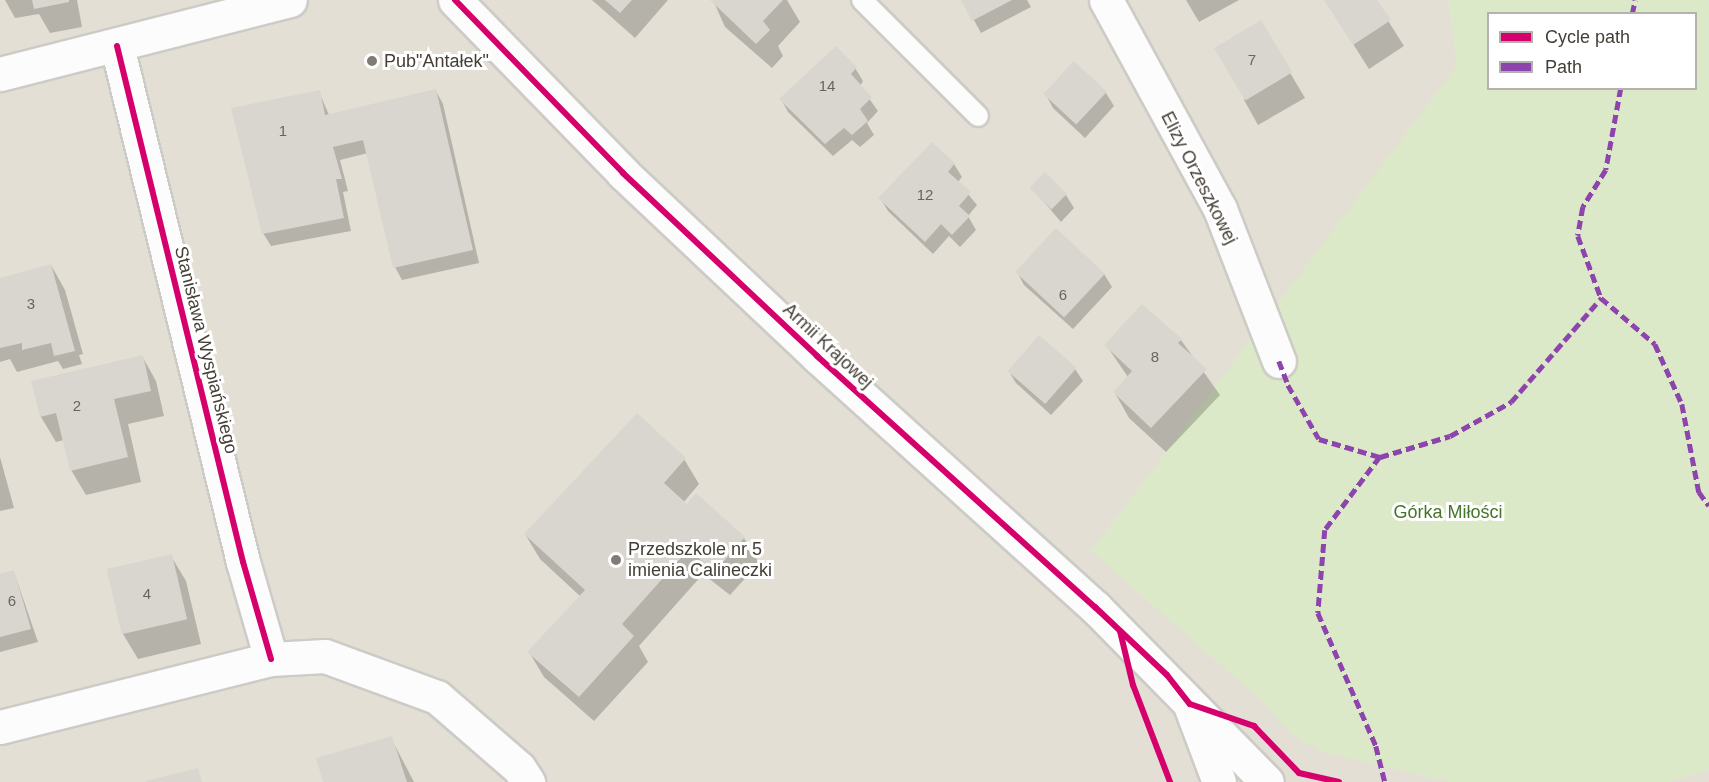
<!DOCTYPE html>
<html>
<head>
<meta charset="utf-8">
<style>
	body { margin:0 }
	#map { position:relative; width:1709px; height:782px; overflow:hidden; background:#efede8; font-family:Arial,sans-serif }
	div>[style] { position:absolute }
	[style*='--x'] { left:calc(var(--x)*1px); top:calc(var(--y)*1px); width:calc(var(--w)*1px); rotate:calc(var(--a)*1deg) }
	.residential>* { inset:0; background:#e3dfd5 }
	.green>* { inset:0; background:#dce9c8 }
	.shadow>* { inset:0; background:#0003 }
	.building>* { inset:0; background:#d9d6d0; transform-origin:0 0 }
	.roads { filter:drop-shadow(2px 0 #cdcbc6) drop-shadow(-2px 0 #cdcbc6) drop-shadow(0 2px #cdcbc6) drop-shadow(0 -2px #cdcbc6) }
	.service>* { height:20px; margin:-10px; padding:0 10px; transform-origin:10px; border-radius:10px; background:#fdfcfc }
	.minor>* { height:33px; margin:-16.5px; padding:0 16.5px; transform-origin:16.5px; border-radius:16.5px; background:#fdfcfc }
	.tertiary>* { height:33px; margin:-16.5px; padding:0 16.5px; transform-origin:16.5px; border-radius:16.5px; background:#fdfcfc }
	.quiet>* { height:4.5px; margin-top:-2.25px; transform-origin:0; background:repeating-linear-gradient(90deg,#8e44ad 0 9px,transparent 0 13.5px) }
	.cycleway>* { height:6px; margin:-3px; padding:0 3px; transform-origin:3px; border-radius:3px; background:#d6006c }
	.dots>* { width:16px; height:16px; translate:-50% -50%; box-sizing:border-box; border:3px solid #fff; border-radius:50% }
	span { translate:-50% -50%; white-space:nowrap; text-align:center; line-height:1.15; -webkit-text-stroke:6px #fff; paint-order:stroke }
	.number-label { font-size:15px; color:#6a655c }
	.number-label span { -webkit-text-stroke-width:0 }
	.poi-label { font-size:18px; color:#443e35 }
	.left { translate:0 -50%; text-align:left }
	.street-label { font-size:18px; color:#443e35 }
	.park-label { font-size:18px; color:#457529 }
	.legend { position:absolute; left:1487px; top:12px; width:210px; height:78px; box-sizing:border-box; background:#fff; border:2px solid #b4b2ae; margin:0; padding:8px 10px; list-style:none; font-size:18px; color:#443e35 }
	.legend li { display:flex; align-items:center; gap:12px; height:30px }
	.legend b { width:30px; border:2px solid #b4b2ae }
</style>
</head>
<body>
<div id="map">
	<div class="residential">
		<i style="clip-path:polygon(evenodd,0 0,1709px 0,1709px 782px,0 782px,0 0,1488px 14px,1696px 14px,1696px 88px,1488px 88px,1488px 14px)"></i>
	</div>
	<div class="green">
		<i style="clip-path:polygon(evenodd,1448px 0,1709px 0,1709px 770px,1670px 782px,1449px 782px,1319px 751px,1290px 733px,1263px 702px,1091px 551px,1457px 66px,1448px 0,1488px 14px,1696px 14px,1696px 88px,1488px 88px,1488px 14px)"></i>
	</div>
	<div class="shadow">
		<i style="clip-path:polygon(0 0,77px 0,82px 27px,50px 33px,39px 14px,15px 18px,5px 0)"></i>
		<i style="clip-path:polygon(592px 0,668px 0,635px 38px)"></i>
		<i style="clip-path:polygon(713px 0,787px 0,800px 22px,778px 46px,783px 56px,772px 68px,725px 27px)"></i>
		<i style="clip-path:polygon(963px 0,1027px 0,1031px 7px,981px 33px)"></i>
		<i style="clip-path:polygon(1186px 0,1239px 0,1199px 22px)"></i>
		<i style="clip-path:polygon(1325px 0,1375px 0,1404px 46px,1369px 69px)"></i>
		<i style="clip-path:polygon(1260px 22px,1305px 98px,1258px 125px,1244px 100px)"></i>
		<i style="clip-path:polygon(855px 68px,863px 81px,860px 86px,878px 111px,867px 123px,874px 135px,860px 147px,852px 140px,833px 156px,788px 112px,781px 99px)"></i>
		<i style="clip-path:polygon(436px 91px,443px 104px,479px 263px,402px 280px,395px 267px,368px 153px,340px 160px,348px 191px,343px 192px,351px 231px,271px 246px,263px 233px,319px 92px,329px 115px)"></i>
		<i style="clip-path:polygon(1106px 93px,1114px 106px,1085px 138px,1053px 108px,1046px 95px)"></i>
		<i style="clip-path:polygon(954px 164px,962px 177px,958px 182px,977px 205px,968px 216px,976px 230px,960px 247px,949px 236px,933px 254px,888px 211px,880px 198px)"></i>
		<i style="clip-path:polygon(1032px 188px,1066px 195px,1074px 208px,1061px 222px)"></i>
		<i style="clip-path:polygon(51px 265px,65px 290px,83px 354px,79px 355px,82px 364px,63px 369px,58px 361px,17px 372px,10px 359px,0 362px,0 280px)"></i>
		<i style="clip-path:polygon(1017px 272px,1104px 274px,1112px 287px,1073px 329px,1024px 285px)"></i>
		<i style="clip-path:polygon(1181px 340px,1220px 395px,1166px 452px,1129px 418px,1115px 393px,1128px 377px,1106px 345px)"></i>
		<i style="clip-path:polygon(142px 356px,156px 381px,164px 416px,128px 424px,141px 482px,86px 495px,71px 470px,64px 440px,56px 442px,41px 417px,33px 382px)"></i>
		<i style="clip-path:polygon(1075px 369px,1083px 381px,1051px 415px,1016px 383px,1008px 370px)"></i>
		<i style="clip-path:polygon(0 457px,14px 508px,0 511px)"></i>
		<i style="clip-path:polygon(684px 459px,699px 484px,683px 503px,744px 538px,759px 563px,730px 595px,703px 574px,639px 646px,648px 662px,594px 721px,544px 677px,529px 652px,581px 597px,540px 559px,525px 534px)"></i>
		<i style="clip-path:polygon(171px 556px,186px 581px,201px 644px,138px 659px,123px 634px)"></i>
		<i style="clip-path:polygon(14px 572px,38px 642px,0 652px,0 575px)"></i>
		<i style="clip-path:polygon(391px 738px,414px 782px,325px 782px)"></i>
	</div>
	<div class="building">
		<i style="clip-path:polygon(32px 0,69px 0,69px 2px,34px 9px)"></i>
		<i style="clip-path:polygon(605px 0,632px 0,620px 13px)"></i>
		<i style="clip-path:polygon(710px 0,783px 0,763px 21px,770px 30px,756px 44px)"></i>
		<i style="clip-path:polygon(961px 0,1012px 0,972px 21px)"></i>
		<i style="clip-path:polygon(1324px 0,1377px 0,1391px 20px,1353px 45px)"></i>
		<i style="left:1261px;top:20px;width:61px;height:55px;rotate:59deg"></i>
		<i style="clip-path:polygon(836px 46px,857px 67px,851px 74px,872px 97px,860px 109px,868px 121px,852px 135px,844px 128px,825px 144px,779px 99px)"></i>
		<i style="left:1074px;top:61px;width:45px;height:45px;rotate:43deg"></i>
		<i style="clip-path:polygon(436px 89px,473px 250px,393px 268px,363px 140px,333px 147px,342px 179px,336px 179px,344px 218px,262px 234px,231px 108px,320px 90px,325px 115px)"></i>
		<i style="clip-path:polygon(932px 142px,955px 163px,948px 172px,971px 192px,959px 206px,970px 216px,952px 235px,941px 224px,925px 242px,878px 198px)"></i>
		<i style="left:1045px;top:172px;width:31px;height:22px;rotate:45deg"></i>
		<i style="left:1056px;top:228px;width:67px;height:60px;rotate:43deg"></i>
		<i style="clip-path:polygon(51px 264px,75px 351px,54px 356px,51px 343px,22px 350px,22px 343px,0 348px,0 278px)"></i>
		<i style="clip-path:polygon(1142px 304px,1182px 339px,1178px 343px,1207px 369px,1151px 428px,1113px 392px,1132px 371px,1104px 345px)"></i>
		<i style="left:1039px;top:335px;width:50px;height:48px;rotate:41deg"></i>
		<i style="clip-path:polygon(143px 355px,151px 391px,114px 399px,128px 457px,70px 471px,56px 413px,40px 417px,31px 381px)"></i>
		<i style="clip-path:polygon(637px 413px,686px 458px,664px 483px,687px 504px,696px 493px,745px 537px,715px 571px,688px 550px,622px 624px,634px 636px,579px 697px,527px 652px,585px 590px,524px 534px)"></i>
		<i style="left:172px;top:554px;width:67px;height:67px;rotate:77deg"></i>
		<i style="clip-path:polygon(14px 570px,31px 629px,0 637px,0 574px)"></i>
		<i style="clip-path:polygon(392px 736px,407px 782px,323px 782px,316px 758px)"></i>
		<i style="clip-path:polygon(198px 768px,202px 782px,146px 782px,146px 781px)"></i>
	</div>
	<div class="roads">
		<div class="service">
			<i style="--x:862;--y:0;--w:164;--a:45"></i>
		</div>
		<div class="minor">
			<i style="--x:1106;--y:0;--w:238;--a:61.4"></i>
			<i style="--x:1220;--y:209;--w:163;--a:68.8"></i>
			<i style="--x:117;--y:46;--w:531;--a:76.28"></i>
			<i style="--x:243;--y:562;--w:101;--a:73.9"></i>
			<i style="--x:0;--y:74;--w:299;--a:-14.3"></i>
			<i style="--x:0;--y:727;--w:279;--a:-14.1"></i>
			<i style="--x:271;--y:659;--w:54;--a:-3.2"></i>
			<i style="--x:325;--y:656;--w:119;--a:20.1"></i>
			<i style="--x:437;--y:697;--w:108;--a:40.9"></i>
			<i style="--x:519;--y:768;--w:17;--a:57"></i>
		</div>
		<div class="tertiary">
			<i style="--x:455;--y:0;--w:241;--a:45.8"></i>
			<i style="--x:623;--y:173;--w:267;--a:43.3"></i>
			<i style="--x:817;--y:356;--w:375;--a:42.1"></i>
			<i style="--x:1095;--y:607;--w:245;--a:45.5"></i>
			<i style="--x:1191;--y:708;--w:79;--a:69.3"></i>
		</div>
	</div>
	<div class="quiet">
		<i style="--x:1632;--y:14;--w:14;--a:-78"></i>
		<i style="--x:1621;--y:88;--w:83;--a:100.4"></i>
		<i style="--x:1606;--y:170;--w:44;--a:121.9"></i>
		<i style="--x:1583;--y:207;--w:29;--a:100"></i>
		<i style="--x:1578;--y:236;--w:66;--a:69.6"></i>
		<i style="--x:1601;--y:298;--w:71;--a:40.4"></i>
		<i style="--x:1655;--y:344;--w:66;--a:65.8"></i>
		<i style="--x:1682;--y:404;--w:90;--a:79.1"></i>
		<i style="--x:1699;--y:492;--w:17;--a:54"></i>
		<i style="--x:1279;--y:361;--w:26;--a:69"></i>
		<i style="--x:1288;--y:385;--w:62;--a:60.1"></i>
		<i style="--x:1319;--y:439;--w:64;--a:16.4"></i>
		<i style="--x:1380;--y:457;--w:73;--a:-16.7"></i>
		<i style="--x:1450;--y:436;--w:70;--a:-29.1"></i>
		<i style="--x:1511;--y:402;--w:138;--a:-49.1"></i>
		<i style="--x:1380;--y:457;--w:91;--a:127"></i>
		<i style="--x:1325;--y:530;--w:83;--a:94.8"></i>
		<i style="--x:1318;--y:613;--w:145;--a:66.4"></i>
		<i style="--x:1376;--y:746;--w:37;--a:76"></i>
	</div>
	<div class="cycleway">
		<i style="--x:455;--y:0;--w:241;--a:45.8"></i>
		<i style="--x:623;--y:173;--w:267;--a:43.3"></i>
		<i style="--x:817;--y:356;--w:375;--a:42.1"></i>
		<i style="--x:1095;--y:607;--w:99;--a:43.4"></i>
		<i style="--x:1167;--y:675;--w:37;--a:52"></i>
		<i style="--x:1190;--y:704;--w:68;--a:19"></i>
		<i style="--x:1254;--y:726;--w:65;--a:46.2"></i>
		<i style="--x:1299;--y:773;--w:41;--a:12.7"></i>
		<i style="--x:117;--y:46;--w:531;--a:76.28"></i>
		<i style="--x:243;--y:562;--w:101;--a:73.9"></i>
		<i style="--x:1120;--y:631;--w:56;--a:76.5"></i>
		<i style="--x:1133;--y:685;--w:104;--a:69.1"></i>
	</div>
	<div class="dots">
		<i style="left:372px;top:61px;background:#807b74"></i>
		<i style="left:616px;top:560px;background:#807b74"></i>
	</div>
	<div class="number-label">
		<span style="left:1252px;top:60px">7</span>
		<span style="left:827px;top:86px">14</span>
		<span style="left:283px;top:131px">1</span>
		<span style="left:925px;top:195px">12</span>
		<span style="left:1063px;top:295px">6</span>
		<span style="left:31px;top:304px">3</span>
		<span style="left:1155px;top:357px">8</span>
		<span style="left:77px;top:406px">2</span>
		<span style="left:147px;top:594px">4</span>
		<span style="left:12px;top:601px">6</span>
	</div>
	<div class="poi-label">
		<span class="left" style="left:384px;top:61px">Pub"Antałek"</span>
		<span class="left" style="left:628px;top:560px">Przedszkole nr 5<br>imienia Calineczki</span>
	</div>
	<div class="street-label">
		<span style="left:1199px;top:178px;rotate:63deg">Elizy Orzeszkowej</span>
		<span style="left:828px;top:346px;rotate:43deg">Armii Krajowej</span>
		<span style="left:206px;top:350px;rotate:76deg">Stanisława Wyspiańskiego</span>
	</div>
	<div class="park-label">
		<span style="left:1448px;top:512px">Górka Miłości</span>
	</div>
	<ul class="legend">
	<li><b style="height:8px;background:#d6006c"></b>Cycle path</li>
	<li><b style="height:8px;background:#8e44ad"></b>Path</li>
	</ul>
</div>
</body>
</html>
